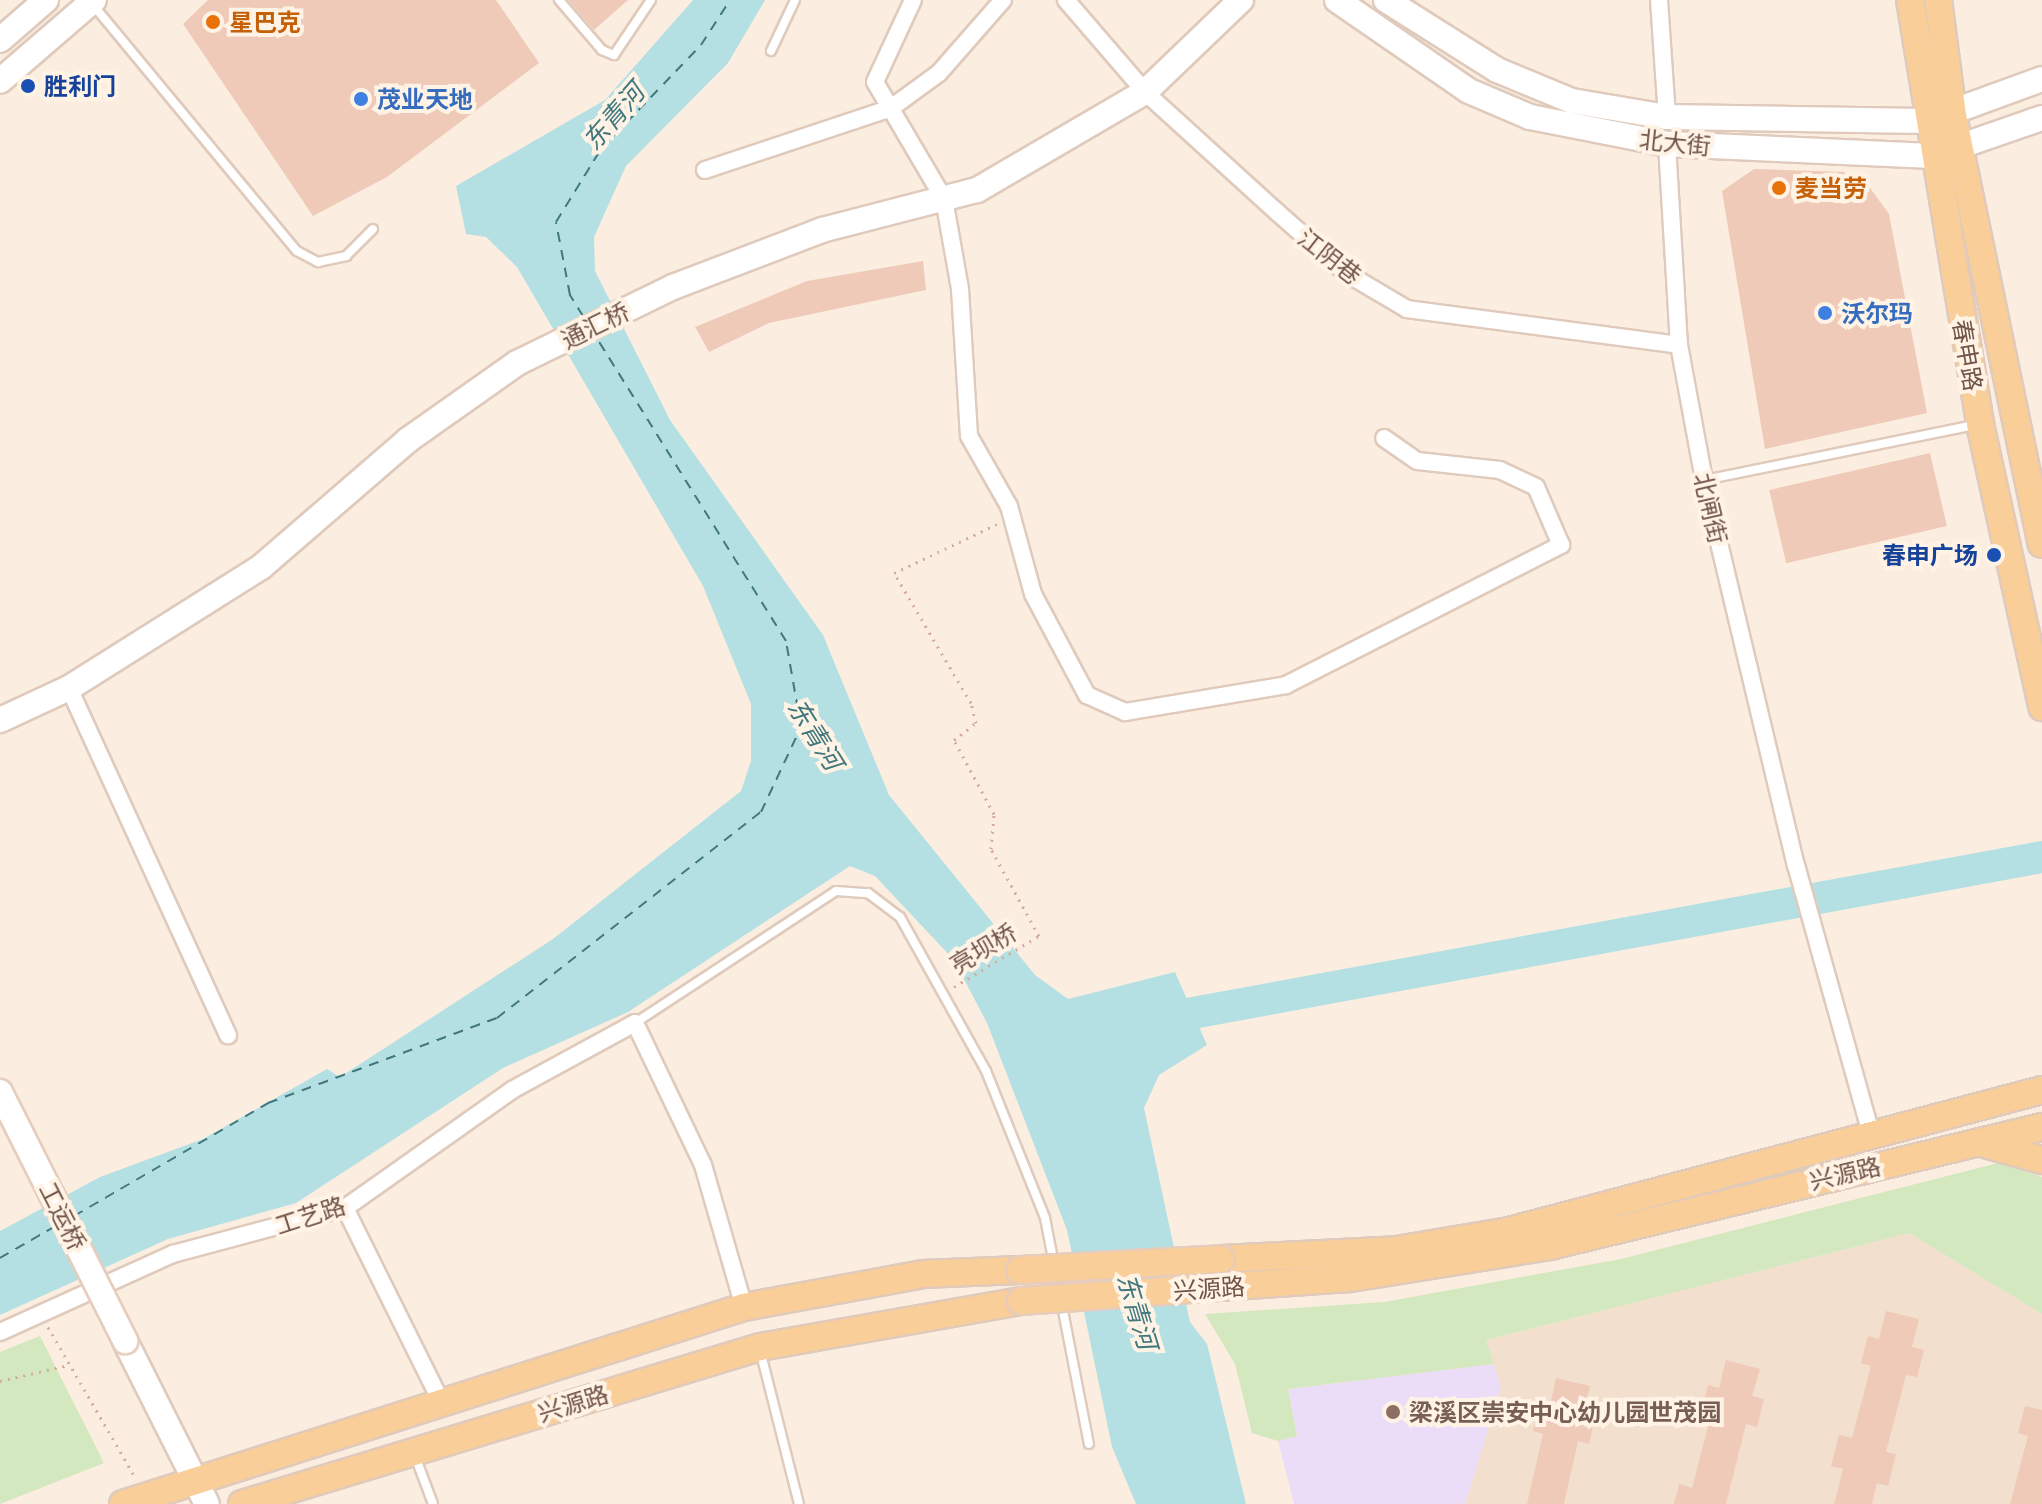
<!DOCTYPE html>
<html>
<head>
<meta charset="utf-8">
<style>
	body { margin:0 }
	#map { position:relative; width:2042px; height:1504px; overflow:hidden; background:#fbeee0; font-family:Barlow,"Noto Sans SC",sans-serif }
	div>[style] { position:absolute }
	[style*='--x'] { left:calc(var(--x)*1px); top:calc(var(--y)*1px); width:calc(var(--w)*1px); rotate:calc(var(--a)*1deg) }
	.residential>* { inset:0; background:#f2dfce }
	.education>* { inset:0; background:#ebddf7 }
	.green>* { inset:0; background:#d3e8bf }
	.water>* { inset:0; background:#b5e0e3 }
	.river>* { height:32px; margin:-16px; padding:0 16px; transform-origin:16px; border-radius:16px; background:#b5e0e3 }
	.ferry>* { height:2px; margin-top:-1px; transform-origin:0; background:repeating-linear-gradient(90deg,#40787d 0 10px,transparent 0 18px) }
	.building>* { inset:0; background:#f0cab8; transform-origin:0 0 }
	.path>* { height:3px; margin-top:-1.5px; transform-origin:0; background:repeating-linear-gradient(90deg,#d4ad9c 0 2px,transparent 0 8px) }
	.roads { filter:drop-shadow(2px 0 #dfcabc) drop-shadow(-2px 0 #dfcabc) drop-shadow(0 2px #dfcabc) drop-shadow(0 -2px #dfcabc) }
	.lane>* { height:8px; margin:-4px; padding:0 4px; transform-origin:4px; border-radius:4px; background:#fff }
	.street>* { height:16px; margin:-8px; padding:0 8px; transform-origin:8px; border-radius:8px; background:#fff }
	.secondary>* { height:24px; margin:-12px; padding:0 12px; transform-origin:12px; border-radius:12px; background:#fff }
	.primary>* { height:26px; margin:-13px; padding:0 13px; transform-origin:13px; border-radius:13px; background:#f9ce99 }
	.bridges { filter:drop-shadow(2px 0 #e6ccbc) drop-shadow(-2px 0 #e6ccbc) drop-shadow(0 2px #e6ccbc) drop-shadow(0 -2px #e6ccbc) }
	.secondary-bridge>* { height:24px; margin:-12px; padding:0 12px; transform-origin:12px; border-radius:12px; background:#fff }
	.primary-bridge>* { height:26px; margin:-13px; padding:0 13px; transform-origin:13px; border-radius:13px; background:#f9ce99 }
	.dots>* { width:22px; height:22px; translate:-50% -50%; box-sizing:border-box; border:4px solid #fff3e5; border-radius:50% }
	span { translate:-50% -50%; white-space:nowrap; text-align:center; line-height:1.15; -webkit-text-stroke:8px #fff3e5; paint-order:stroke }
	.food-label { font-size:24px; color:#c56008; font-weight:700 }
	.left { translate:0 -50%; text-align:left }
	.transit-label { font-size:24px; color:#164399; font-weight:700 }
	.right { translate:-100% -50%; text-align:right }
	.shop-label { font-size:24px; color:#366cbe; font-weight:700 }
	.street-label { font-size:24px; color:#715348 }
	.education-label { font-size:24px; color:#785e54; font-weight:700 }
	.water-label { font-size:26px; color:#40787d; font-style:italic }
</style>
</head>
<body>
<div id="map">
	<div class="residential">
		<i style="clip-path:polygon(1909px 1233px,2042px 1314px,2042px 1504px,1465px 1504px,1501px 1388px,1486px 1340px)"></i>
	</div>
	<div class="education">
		<i style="clip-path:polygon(1494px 1364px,1501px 1388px,1465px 1504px,1294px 1504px,1278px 1441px,1297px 1435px,1288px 1389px)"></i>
	</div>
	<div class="green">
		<i style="clip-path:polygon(1998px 1163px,2042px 1177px,2042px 1314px,1909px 1233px,1486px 1340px,1494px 1364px,1288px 1389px,1297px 1436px,1278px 1441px,1252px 1433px,1235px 1364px,1205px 1314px,1384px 1302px,1621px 1259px)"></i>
		<i style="clip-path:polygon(40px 1336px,104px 1463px,0 1504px,0 1352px)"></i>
	</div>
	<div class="water">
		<i style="clip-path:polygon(693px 0,765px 0,728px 63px,626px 166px,594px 237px,595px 271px,670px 420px,823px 635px,889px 795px,1035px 975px,1068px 999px,1175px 972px,1207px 1045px,1159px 1075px,1144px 1108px,1190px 1322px,1207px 1344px,1246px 1504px,1136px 1504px,1112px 1447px,1067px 1230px,987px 1023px,954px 960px,875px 876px,850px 866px,628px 1012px,503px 1068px,296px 1203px,168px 1239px,0 1315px,0 1231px,100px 1177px,203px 1139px,327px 1069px,340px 1077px,553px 939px,741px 791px,751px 761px,751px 704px,703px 586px,517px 267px,486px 237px,466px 234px,456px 186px,605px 100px)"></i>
	</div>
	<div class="river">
		<i style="--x:1149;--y:1021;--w:908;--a:-10.41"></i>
	</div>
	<div class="ferry">
		<i style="--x:583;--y:316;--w:25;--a:-122"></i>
		<i style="--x:570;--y:295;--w:74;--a:-100.9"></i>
		<i style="--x:556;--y:222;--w:86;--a:-58.3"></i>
		<i style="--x:601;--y:149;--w:144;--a:-46.1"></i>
		<i style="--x:701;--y:45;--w:54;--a:-57.2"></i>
		<i style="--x:74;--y:1216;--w:225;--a:-30.2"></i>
		<i style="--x:268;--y:1103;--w:244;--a:-20.4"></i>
		<i style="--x:497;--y:1018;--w:335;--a:-38"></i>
		<i style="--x:761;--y:812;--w:94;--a:-64.8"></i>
		<i style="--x:801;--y:727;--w:87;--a:-99.9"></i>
		<i style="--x:786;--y:641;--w:361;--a:-122"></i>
		<i style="--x:0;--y:1258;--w:62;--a:-29.9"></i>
	</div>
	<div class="building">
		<i style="clip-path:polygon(208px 0,496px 0,539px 63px,387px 177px,313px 216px,183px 24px)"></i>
		<i style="clip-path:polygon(568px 0,628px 0,594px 30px)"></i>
		<i style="clip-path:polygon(1754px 169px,1844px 172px,1870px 188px,1889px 214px,1927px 413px,1765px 449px,1722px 191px)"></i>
		<i style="clip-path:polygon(923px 261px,926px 290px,769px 323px,709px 352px,695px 327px,807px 281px)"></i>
		<i style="left:1930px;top:453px;width:75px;height:165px;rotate:77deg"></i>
		<i style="clip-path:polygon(1886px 1311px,1919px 1319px,1912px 1347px,1924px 1350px,1917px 1377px,1906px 1375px,1886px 1452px,1896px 1454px,1888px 1486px,1877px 1483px,1872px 1504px,1834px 1504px,1843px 1469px,1831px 1466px,1839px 1435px,1852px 1438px,1871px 1366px,1861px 1363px,1868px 1336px,1879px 1339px)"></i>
		<i style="clip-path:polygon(1726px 1360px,1760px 1369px,1752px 1396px,1764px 1399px,1757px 1427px,1746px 1424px,1726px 1504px,1674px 1504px,1679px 1484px,1692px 1488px,1711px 1415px,1701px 1413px,1708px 1385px,1719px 1388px)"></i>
		<i style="clip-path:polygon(1556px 1378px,1590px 1386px,1583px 1413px,1595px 1416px,1589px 1444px,1578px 1441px,1564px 1504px,1527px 1504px,1543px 1434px,1533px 1431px,1539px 1404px,1550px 1406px)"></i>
		<i style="clip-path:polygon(2025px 1406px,2042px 1410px,2042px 1504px,2010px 1504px,2028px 1436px,2018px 1433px)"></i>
	</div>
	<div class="path">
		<i style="--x:954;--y:987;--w:99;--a:-31"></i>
		<i style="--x:1039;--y:936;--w:99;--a:-118.9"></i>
		<i style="--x:991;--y:849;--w:35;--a:-85"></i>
		<i style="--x:994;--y:814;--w:84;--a:-118.4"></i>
		<i style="--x:954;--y:740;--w:28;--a:-38"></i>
		<i style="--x:976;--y:723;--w:21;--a:-104"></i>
		<i style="--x:971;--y:703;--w:151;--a:-120.6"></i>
		<i style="--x:894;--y:573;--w:114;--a:-25.4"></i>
		<i style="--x:48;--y:1327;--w:176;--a:59.9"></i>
		<i style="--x:0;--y:1381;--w:71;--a:-13.1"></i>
	</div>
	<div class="roads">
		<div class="lane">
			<i style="--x:559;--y:0;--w:66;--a:49.3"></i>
			<i style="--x:602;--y:50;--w:13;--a:23"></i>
			<i style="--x:614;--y:55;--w:66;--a:-56.1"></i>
			<i style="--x:94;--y:6;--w:318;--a:50.4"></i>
			<i style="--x:297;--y:251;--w:24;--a:28"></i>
			<i style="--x:318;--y:262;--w:29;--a:-12"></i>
			<i style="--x:346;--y:256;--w:38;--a:-45"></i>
			<i style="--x:771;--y:51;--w:56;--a:-64.8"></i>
			<i style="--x:1704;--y:480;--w:277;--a:-11.5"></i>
			<i style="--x:635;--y:1023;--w:240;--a:-33.3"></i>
			<i style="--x:836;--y:891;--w:32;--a:4"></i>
			<i style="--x:868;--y:893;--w:40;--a:37"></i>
			<i style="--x:900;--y:917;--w:176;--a:60.8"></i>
			<i style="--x:986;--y:1071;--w:158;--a:68.1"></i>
			<i style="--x:1045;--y:1218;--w:230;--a:79"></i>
			<i style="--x:760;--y:1350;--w:159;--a:75.8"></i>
			<i style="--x:415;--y:1456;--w:51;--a:69.4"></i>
		</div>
		<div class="street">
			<i style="--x:913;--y:0;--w:90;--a:114.9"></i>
			<i style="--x:875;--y:82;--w:136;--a:59.5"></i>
			<i style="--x:944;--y:199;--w:91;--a:79.9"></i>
			<i style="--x:960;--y:289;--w:147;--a:86.5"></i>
			<i style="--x:969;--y:436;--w:81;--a:60.3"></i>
			<i style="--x:1009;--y:506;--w:91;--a:74.7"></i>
			<i style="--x:1033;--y:594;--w:115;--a:61.9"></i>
			<i style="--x:1087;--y:695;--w:42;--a:24.1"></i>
			<i style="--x:1125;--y:712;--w:163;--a:-9.5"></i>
			<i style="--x:1286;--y:685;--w:309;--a:-27"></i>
			<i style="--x:1561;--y:545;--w:63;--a:-113.3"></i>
			<i style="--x:1536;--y:487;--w:40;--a:-155"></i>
			<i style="--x:1500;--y:470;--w:83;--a:-173.8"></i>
			<i style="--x:1417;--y:461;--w:40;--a:-145.1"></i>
			<i style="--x:1066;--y:0;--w:121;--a:49.3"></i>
			<i style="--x:1145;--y:92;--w:178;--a:42.3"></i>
			<i style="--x:1277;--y:212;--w:92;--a:41.5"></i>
			<i style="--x:1346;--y:273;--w:71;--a:30.5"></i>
			<i style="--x:1407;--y:309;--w:274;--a:7.5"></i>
			<i style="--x:1659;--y:0;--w:117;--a:86.1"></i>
			<i style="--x:1667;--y:144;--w:201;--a:86.6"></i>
			<i style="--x:1679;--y:345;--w:137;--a:79.5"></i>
			<i style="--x:1704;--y:480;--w:396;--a:76.6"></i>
			<i style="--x:1796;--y:865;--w:279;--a:74.4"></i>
			<i style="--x:705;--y:170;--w:196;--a:-18.4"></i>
			<i style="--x:891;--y:108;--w:59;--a:-36.1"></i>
			<i style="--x:939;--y:73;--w:97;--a:-48.8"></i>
			<i style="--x:69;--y:688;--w:382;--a:65.4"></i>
			<i style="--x:345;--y:1208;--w:216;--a:63.6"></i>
			<i style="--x:0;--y:1332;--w:190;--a:-24.3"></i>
			<i style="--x:173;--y:1254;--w:178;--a:-15"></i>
			<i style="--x:345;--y:1208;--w:204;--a:-35.2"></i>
			<i style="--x:512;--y:1090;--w:140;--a:-28.6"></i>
			<i style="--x:635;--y:1023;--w:157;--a:64.4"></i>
			<i style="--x:703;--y:1165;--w:148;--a:73.9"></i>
		</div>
		<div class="secondary">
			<i style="--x:1337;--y:0;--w:160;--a:34.6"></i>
			<i style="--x:1469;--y:91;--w:66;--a:23.1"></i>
			<i style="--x:1530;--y:117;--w:140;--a:11.1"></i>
			<i style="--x:1667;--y:144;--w:265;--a:2.6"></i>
			<i style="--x:1932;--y:156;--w:116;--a:-19.1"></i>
			<i style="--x:1386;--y:0;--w:131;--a:32.2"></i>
			<i style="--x:1497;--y:70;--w:81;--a:22.5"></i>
			<i style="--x:1572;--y:101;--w:96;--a:9.6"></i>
			<i style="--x:1667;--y:117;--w:260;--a:0.9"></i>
			<i style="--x:1927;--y:121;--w:122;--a:-20.1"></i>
			<i style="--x:0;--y:40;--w:61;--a:-41"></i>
			<i style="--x:0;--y:81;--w:124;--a:-40.8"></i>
			<i style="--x:0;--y:720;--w:76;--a:-24.9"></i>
			<i style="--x:69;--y:688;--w:227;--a:-32.2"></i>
			<i style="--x:261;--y:567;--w:194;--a:-40.8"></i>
			<i style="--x:408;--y:440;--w:133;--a:-35.2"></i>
			<i style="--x:517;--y:363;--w:174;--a:-26"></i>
			<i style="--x:673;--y:287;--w:160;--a:-20.9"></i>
			<i style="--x:822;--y:230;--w:160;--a:-14.5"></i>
			<i style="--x:977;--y:190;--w:194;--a:-30.3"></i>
			<i style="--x:1145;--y:92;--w:133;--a:-43.8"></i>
			<i style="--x:125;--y:1341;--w:182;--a:63.3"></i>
		</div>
		<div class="primary">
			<i style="--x:1910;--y:0;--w:430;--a:80.6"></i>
			<i style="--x:1980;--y:424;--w:290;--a:77.6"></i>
			<i style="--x:1938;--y:0;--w:117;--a:82.6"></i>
			<i style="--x:1953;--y:116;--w:437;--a:78.3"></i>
			<i style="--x:1981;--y:1143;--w:63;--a:15.6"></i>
			<i style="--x:1221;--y:1259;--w:175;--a:-2.9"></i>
			<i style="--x:1396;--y:1250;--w:115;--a:-9.5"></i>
			<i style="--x:1509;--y:1231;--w:551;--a:-14.82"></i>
			<i style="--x:1220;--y:1287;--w:130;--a:-4"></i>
			<i style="--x:1350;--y:1278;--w:203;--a:-9.1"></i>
			<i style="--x:1550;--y:1246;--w:506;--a:-13.6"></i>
			<i style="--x:123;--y:1504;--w:651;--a:-17.6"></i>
			<i style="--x:744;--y:1307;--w:182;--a:-10.4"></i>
			<i style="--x:923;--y:1274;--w:97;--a:-2.4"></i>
			<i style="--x:242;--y:1504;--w:541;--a:-16.86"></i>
			<i style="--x:760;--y:1347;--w:265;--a:-10"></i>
		</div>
	</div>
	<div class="bridges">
		<div class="secondary-bridge">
			<i style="--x:0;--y:1092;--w:279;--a:63.3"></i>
		</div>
		<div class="primary-bridge">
			<i style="--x:1020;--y:1270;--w:201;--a:-3.1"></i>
			<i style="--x:1021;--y:1301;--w:199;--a:-4"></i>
		</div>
	</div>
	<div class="dots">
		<i style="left:213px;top:22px;background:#e8710a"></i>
		<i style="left:28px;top:86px;background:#1a4fb4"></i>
		<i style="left:361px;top:99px;background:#3f7fe0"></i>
		<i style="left:1779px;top:188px;background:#e8710a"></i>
		<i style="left:1825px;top:313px;background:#3f7fe0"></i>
		<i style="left:1994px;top:555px;background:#1a4fb4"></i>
		<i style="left:1393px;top:1412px;background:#8d6e63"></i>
	</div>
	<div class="food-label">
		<span class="left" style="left:229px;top:22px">星巴克</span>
		<span class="left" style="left:1795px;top:188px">麦当劳</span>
	</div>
	<div class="transit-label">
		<span class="left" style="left:44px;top:86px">胜利门</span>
		<span class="right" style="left:1978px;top:555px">春申广场</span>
	</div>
	<div class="shop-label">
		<span class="left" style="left:377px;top:99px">茂业天地</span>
		<span class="left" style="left:1841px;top:313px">沃尔玛</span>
	</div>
	<div class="street-label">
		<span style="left:1675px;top:142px;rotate:6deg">北大街</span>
		<span style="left:1330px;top:256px;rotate:38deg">江阴巷</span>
		<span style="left:595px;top:325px;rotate:-26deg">通汇桥</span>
		<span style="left:1968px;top:355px;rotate:80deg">春申路</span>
		<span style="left:1711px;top:508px;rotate:77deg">北闸街</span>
		<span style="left:983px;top:948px;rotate:-31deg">亮坝桥</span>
		<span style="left:1845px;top:1173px;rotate:-13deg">兴源路</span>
		<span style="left:310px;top:1215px;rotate:-18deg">工艺路</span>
		<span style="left:63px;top:1216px;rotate:63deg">工运桥</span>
		<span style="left:1209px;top:1288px;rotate:-4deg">兴源路</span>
		<span style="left:573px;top:1403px;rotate:-17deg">兴源路</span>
	</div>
	<div class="education-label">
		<span class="left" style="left:1409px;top:1412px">梁溪区崇安中心幼儿园世茂园</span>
	</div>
	<div class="water-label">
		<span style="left:613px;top:116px;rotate:-49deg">东青河</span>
		<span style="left:816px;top:734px;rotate:58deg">东青河</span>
		<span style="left:1138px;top:1311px;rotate:73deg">东青河</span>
	</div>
</div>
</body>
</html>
